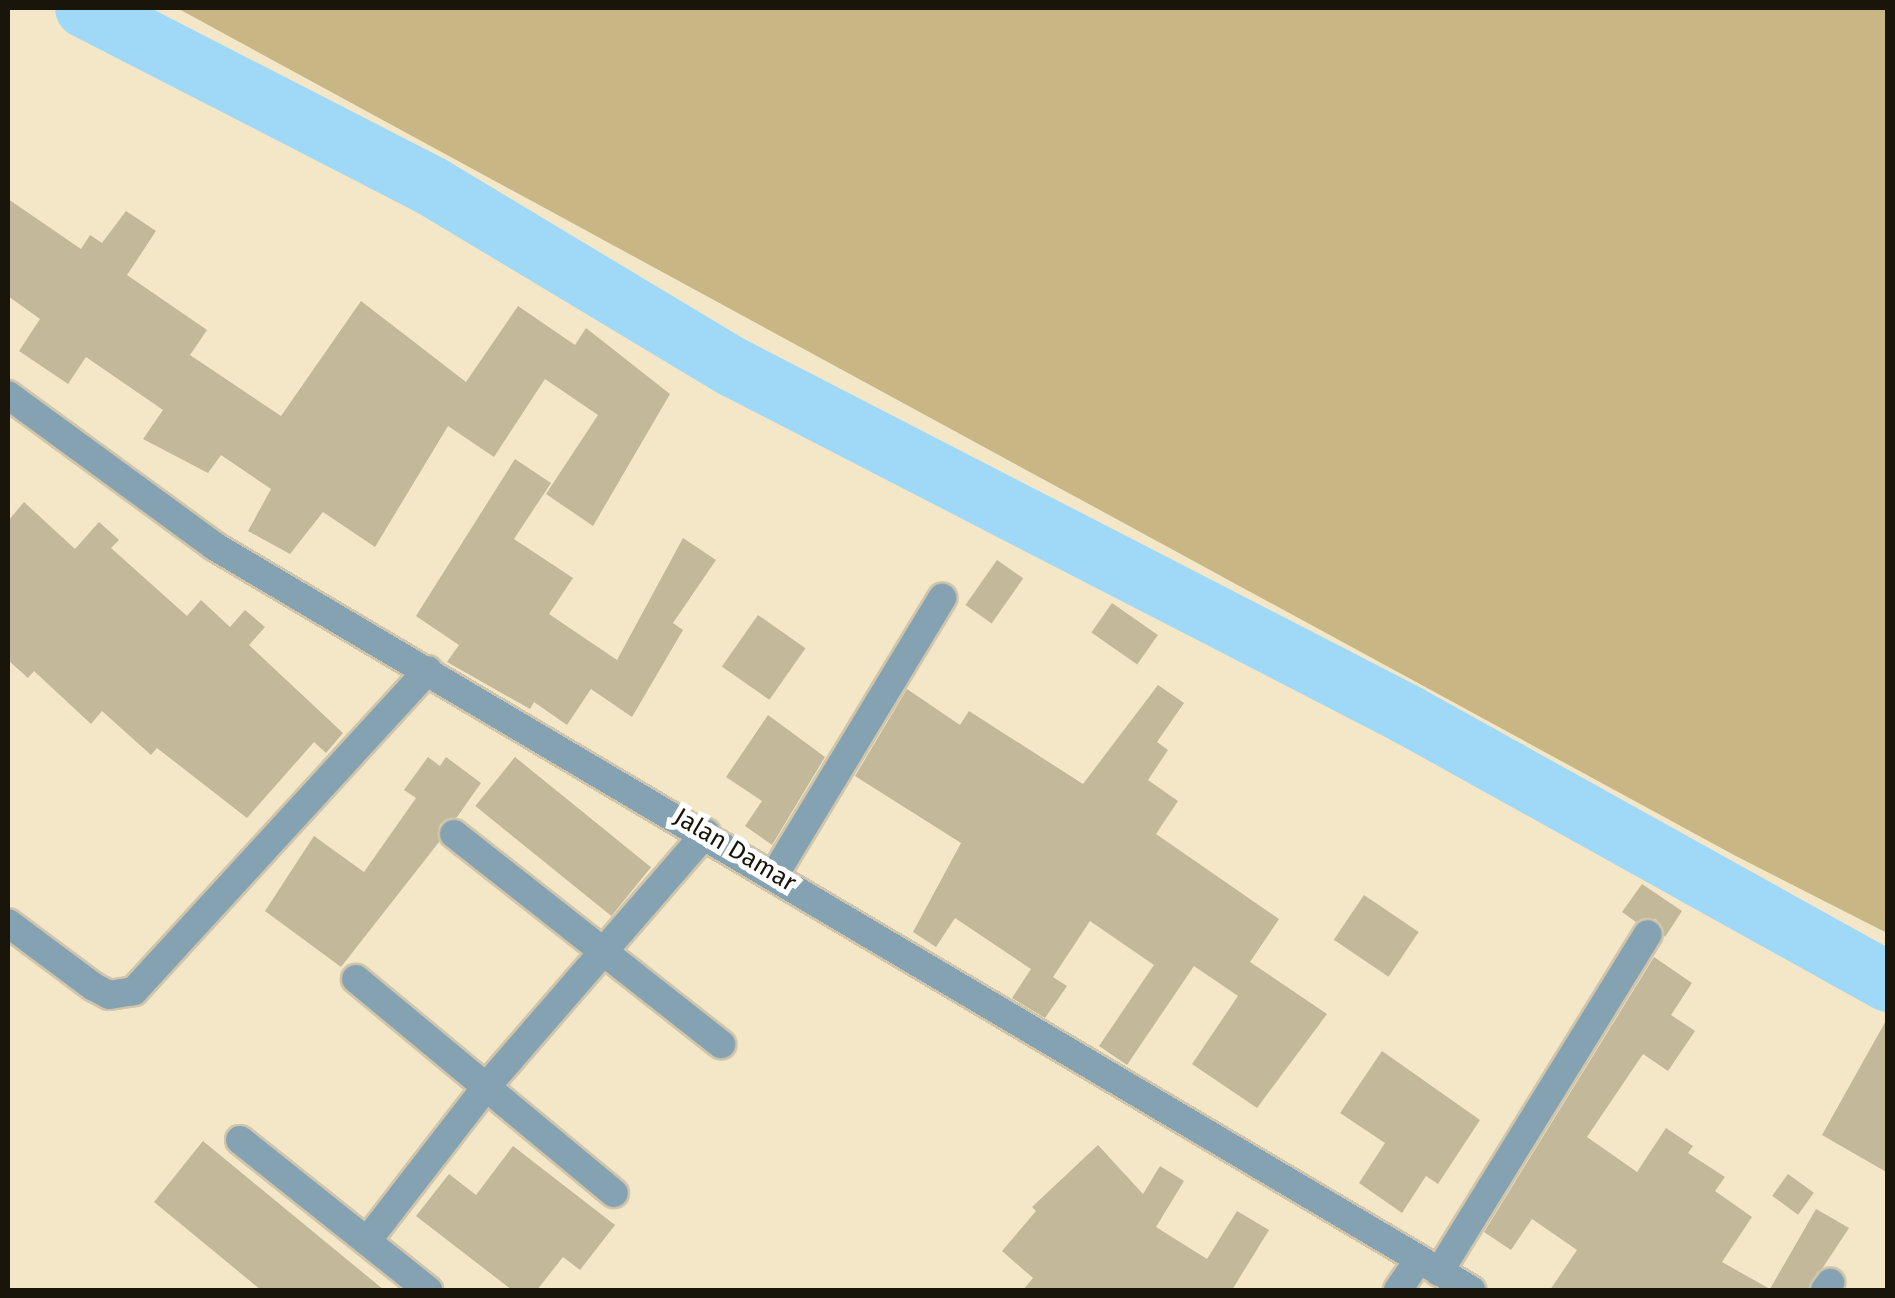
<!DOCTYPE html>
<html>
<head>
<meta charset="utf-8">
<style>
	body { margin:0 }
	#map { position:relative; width:1895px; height:1298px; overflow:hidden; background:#f3e7c8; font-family:"Fira Sans",sans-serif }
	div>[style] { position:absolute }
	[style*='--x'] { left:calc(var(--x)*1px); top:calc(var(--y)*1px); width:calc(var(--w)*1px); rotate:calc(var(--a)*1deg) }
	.green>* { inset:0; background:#c8b685 }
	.river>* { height:60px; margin:-30px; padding:0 30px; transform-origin:30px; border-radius:30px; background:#a0d9f7 }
	.building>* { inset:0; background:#c3b899; transform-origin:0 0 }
	.roads { filter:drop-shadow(2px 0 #d0c5aa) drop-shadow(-2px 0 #d0c5aa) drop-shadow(0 2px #d0c5aa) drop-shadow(0 -2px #d0c5aa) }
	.minor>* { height:28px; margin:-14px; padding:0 14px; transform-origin:14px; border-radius:14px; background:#85a2b2 }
	.tertiary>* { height:28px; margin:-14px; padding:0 14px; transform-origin:14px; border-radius:14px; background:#85a2b2 }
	span { translate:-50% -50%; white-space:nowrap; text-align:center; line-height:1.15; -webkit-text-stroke:10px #fff; paint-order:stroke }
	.street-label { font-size:25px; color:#19150a }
	.frame { position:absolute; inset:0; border:10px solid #19150a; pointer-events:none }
</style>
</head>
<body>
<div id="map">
	<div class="green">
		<i style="clip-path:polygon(177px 8px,1887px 8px,1887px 933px,1734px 855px)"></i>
	</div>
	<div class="river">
		<i style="--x:85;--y:8;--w:391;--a:27.2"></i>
		<i style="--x:433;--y:187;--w:350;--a:31"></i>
		<i style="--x:733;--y:367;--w:759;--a:27.27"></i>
		<i style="--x:1408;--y:715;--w:549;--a:29.08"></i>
	</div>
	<div class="building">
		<i style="clip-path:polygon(8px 199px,81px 249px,90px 235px,102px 243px,126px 211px,156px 231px,127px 275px,207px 330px,190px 355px,281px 416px,361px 301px,466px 382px,518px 306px,575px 345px,586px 328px,670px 394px,593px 526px,546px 494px,598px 415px,545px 379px,494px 457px,448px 426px,375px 547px,323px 512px,290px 554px,248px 531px,271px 489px,221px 455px,208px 473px,143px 439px,163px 410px,86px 357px,68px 384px,19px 351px,40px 319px,8px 296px)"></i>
		<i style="clip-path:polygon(515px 459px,551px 483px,514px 539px,573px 578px,549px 614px,617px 660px,683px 538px,716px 560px,673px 623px,683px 630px,632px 717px,591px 689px,567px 725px,534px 702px,530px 709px,447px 662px,459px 645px,416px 616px)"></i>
		<i style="clip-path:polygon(24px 502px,75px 549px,99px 522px,119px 540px,111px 548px,187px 616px,201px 600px,230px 627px,245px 610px,265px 627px,249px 645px,343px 733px,326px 753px,314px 742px,247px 818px,157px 748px,151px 755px,102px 711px,91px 724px,34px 671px,28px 678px,8px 660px,8px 521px)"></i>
		<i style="left:997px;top:560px;width:32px;height:55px;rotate:35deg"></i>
		<i style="left:1112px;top:603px;width:56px;height:36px;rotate:35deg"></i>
		<i style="left:758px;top:615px;width:58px;height:63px;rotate:35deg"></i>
		<i style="clip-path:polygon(1158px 685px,1184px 703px,1157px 742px,1168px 750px,1148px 780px,1178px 801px,1156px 834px,1279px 919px,1250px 962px,1327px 1014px,1257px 1108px,1192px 1064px,1238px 996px,1194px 966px,1127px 1065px,1099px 1046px,1154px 965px,1090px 921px,1053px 977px,1067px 986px,1045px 1018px,1012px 998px,1031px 969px,955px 918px,936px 947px,913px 932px,961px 843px,855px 776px,907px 689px,960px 725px,969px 711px,1083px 784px)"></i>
		<i style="clip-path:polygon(768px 715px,825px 757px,772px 845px,745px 826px,762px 801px,726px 777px)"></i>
		<i style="clip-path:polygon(428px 757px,440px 766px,446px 757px,481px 783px,457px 817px,440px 824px,439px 842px,341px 967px,265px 911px,314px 836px,364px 872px,416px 798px,404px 790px)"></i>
		<i style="left:515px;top:757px;width:175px;height:63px;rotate:39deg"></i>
		<i style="clip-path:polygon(1642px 884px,1682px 911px,1665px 937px,1656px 919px,1636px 922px,1622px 912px)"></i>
		<i style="left:1364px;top:895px;width:66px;height:54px;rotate:34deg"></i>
		<i style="clip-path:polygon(1654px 957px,1692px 983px,1671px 1015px,1695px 1031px,1668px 1071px,1643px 1054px,1587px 1137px,1637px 1172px,1666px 1128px,1693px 1146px,1688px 1153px,1725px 1177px,1715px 1191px,1752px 1217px,1722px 1262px,1770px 1289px,1816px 1209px,1849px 1228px,1808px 1290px,1550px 1290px,1577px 1250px,1532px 1219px,1511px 1250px,1484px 1232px)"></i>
		<i style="clip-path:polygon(1888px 1017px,1888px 1173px,1822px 1135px)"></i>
		<i style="clip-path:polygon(1382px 1051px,1480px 1120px,1438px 1184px,1426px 1176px,1402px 1213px,1359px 1183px,1385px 1143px,1340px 1113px)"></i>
		<i style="clip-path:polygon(203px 1141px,384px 1290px,261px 1290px,154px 1202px)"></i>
		<i style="clip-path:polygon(1098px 1145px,1143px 1194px,1160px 1166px,1184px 1181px,1156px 1227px,1207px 1259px,1237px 1211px,1269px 1230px,1232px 1290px,1023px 1290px,1033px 1278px,1002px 1251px,1036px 1211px,1032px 1207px)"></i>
		<i style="clip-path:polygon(513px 1146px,615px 1225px,580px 1270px,563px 1257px,537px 1290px,512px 1290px,416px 1216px,449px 1174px,476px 1195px)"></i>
		<i style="left:1788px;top:1174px;width:32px;height:27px;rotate:36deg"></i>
	</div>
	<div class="roads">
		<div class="minor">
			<i style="--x:454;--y:834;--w:340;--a:38.2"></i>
			<i style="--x:775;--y:874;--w:323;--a:-58.8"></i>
			<i style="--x:8;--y:923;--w:107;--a:36.7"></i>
			<i style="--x:94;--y:987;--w:17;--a:28"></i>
			<i style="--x:109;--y:995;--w:25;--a:-9"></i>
			<i style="--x:134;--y:991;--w:435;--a:-47.5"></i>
			<i style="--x:356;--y:979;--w:335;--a:39.7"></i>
			<i style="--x:240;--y:1140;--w:241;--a:38.6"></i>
			<i style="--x:367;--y:1241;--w:195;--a:-52.3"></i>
			<i style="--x:486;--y:1087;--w:336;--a:-49.1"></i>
			<i style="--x:1439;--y:1272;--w:397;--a:-58.3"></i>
			<i style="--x:1398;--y:1290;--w:37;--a:-56"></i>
			<i style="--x:1825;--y:1290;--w:9;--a:-54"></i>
		</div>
		<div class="tertiary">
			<i style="--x:8;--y:395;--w:255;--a:36.2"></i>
			<i style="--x:214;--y:546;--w:1461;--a:30.62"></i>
		</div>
	</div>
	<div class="street-label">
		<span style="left:735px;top:850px;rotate:31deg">Jalan Damar</span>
	</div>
	<div class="frame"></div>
</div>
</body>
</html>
